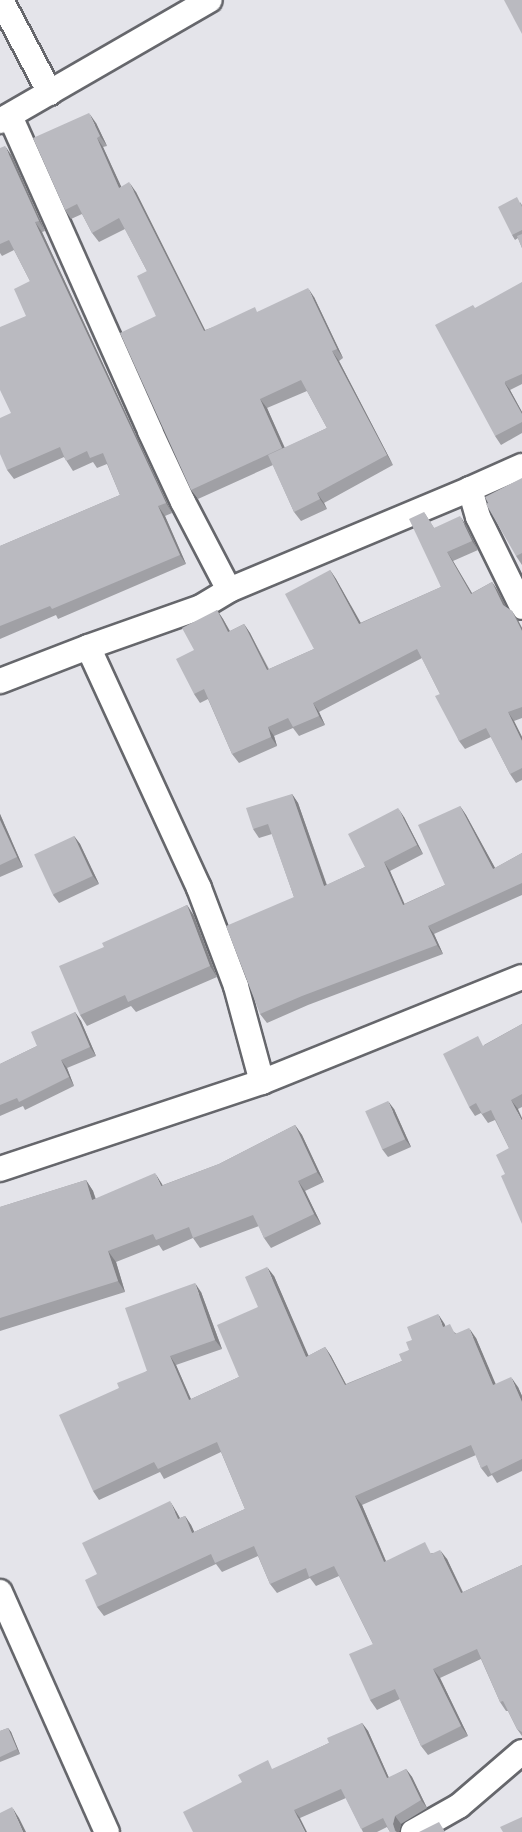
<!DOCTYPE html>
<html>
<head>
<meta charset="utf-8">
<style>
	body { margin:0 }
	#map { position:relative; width:522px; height:1832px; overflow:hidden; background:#e4e4ea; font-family:"Crimson Pro",serif }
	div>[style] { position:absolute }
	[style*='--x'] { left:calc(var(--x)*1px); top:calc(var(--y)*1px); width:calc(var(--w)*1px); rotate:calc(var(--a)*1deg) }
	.roads { filter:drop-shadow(2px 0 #66676c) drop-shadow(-2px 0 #66676c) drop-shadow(0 2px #66676c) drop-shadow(0 -2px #66676c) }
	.street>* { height:24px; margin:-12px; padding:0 12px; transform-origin:12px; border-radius:12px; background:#fff }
	.wall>* { inset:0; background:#a0a0a5 }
	.shaded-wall>* { inset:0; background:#828286 }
	.building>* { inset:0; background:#babac0; transform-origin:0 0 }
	span { translate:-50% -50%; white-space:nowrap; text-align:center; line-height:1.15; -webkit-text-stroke:5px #fff; paint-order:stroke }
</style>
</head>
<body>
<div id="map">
	<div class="roads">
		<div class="street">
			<i style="--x:1;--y:0;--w:105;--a:62.2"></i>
			<i style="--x:10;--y:116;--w:345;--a:66"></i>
			<i style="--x:150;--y:431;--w:78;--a:65.1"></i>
			<i style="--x:183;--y:502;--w:99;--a:62.4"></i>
			<i style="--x:0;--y:121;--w:242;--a:-30"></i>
			<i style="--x:470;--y:489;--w:57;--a:-23.9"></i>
			<i style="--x:0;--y:681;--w:94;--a:-21.1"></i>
			<i style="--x:262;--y:1082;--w:99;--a:-105.2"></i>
			<i style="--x:236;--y:986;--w:105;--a:-110.7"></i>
			<i style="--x:199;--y:888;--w:265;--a:-114.7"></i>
			<i style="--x:88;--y:647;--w:120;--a:-19.5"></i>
			<i style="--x:201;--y:607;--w:33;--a:-31"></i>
			<i style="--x:229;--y:590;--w:261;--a:-22.7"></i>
			<i style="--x:470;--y:489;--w:29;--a:74"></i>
			<i style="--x:478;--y:517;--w:100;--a:63.9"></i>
			<i style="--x:0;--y:1169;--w:276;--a:-18.4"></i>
			<i style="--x:262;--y:1082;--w:280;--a:-22"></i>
			<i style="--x:0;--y:1592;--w:263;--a:66"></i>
			<i style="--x:413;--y:1832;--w:53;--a:-29.5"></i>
			<i style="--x:459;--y:1806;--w:83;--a:-40.6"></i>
		</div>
	</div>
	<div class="wall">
		<i style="clip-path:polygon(evenodd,96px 123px,107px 146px,103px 147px,121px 187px,136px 192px,205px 330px,258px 312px,314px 297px,343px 358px,339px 361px,393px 465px,324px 503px,327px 509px,301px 521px,294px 512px,273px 465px,198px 499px,191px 490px,147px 271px,125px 229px,99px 242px,92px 233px,82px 214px,71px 219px,65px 210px,96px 123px,307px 391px,327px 428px,285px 448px,267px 408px,307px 391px)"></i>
		<i style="clip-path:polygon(0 148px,12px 156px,45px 231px,42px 232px,172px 513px,165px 516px,186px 564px,58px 619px,56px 615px,0 639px,0 546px,120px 495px,107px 464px,97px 468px,93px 462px,73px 471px,64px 457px,14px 479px,7px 470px,11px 413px,26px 316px,30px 281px,14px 250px,2px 256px,0 253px)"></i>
		<i style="clip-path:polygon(520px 202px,522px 205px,522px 248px,518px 238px,515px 240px,512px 235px)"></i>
		<i style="clip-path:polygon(522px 282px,522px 384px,510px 390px,522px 412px,522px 433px,501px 445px,495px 436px)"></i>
		<i style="clip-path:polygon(522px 478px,522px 565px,516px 556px)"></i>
		<i style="clip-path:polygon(424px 512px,434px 528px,466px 525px,478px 550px,453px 561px,472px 593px,492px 582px,498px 591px,506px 607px,512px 611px,522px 628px,522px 718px,514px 721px,522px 737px,522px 780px,516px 783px,510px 774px,491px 737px,465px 749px,459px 741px,440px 694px,422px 658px,319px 712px,325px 725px,299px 736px,293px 728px,274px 736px,277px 746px,239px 763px,232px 754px,208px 699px,200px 703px,194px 694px,194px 650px,217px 610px,223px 619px,230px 631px,244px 624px,250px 633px,269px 669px,314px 649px,330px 570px,336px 579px,360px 623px,441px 587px)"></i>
		<i style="clip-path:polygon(292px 794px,298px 803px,327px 885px,365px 867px,404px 817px,423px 854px,390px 871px,404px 904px,445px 885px,460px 806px,466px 815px,495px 868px,522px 853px,522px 895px,434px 934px,443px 954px,308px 1005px,267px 1023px,260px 1014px,294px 897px,272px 834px,259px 838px,253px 829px)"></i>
		<i style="clip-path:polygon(0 814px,23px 867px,0 877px)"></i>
		<i style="clip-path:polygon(74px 836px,80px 844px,99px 884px,59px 903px,53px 895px)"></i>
		<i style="clip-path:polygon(187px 905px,194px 916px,217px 977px,136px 1012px,131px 1006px,87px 1026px,80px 1015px,104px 947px)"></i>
		<i style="clip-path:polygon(75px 1012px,81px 1021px,96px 1056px,67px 1068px,74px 1086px,25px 1110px,23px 1106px,0 1116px,0 1064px,37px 1046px)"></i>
		<i style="clip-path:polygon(522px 1024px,522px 1107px,518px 1109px,505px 1174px,509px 1148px,495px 1120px,488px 1123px,481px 1113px,475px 1116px,469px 1107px,484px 1045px)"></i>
		<i style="clip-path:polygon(394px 1109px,411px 1147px,388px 1157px,382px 1149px)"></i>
		<i style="clip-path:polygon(295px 1125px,302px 1135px,324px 1182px,305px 1191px,321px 1224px,271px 1248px,264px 1238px,259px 1226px,200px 1248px,193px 1238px,163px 1251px,159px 1245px,116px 1262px,125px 1292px,0 1331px,0 1207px,86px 1180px,93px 1191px,96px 1199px,163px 1185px,219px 1164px)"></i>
		<i style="clip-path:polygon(274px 1276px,308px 1356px,325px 1347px,331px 1356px,346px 1384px,402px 1361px,409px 1350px,412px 1340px,444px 1323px,445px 1326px,457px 1334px,476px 1338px,495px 1384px,518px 1387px,522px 1396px,522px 1471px,497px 1483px,492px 1475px,488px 1477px,481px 1468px,476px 1455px,362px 1505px,386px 1561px,433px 1553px,447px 1559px,463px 1592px,522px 1565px,522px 1736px,517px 1729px,508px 1711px,506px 1711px,500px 1702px,481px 1659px,440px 1678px,468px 1736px,428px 1755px,421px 1746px,400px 1699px,377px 1710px,370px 1700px,373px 1644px,339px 1576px,316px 1586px,310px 1578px,277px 1593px,270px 1584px,258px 1556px,222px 1572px,216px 1564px,104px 1616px,97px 1607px,97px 1574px,176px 1511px,180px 1518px,185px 1516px,191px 1525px,194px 1532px,245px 1509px,221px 1452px,164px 1479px,160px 1472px,99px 1500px,93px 1491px,119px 1388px,147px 1371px,201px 1292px,222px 1349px,176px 1365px,191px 1399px,239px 1377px,258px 1307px)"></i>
		<i style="clip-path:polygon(362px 1723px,368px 1731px,389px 1778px,406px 1769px,412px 1777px,427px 1808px,401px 1824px,399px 1832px,390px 1832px,387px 1827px,377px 1832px,363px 1832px,346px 1798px,300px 1818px,193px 1832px,274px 1769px,329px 1743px)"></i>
		<i style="clip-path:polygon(8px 1728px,11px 1732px,20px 1754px,0 1762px,0 1731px)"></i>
	</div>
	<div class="shaded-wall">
		<i style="clip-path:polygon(89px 113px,96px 123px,107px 146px,100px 136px)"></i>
		<i style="clip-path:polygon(97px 138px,103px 147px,126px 197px,119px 188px)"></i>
		<i style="clip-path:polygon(5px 146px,12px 156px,45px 231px,39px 221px)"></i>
		<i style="clip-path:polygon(129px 182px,136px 192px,210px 340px,204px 331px)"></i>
		<i style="clip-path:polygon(35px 222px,42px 232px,172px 513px,166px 503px)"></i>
		<i style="clip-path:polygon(308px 288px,314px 297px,343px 358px,337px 349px)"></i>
		<i style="clip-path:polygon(332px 351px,339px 361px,393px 465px,387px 455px)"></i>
		<i style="clip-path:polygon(504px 382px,510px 390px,522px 412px,522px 414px)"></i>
		<i style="clip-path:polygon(260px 399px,267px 408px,289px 458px,282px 448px)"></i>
		<i style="clip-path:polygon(317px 493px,324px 503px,327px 509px,320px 499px)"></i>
		<i style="clip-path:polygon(158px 506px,165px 516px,186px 564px,180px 555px)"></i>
		<i style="clip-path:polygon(460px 516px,466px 525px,478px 550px,472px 541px)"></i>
		<i style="clip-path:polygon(447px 552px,453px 561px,477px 602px,471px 594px)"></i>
		<i style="clip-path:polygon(330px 570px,336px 579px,366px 632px,359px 624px)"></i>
		<i style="clip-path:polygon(492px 582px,498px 591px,510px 614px,503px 605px)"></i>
		<i style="clip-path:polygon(217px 610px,223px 619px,235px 641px,228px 632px)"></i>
		<i style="clip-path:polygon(512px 611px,518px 620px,522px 628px,522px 631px)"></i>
		<i style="clip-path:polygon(244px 624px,250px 633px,273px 679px,267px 670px)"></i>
		<i style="clip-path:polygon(313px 703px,319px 712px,325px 725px,319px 716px)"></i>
		<i style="clip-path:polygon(508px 712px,514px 721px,522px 737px,522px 741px)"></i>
		<i style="clip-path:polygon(268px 727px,274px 736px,277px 746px,271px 737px)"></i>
		<i style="clip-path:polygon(292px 794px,298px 803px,330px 895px,324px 886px)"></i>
		<i style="clip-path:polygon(460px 806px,466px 815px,500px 877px,493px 869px)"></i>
		<i style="clip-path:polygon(398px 808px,404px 817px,423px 854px,417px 845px)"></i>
		<i style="clip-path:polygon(0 814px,23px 867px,17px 857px,0 820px)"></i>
		<i style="clip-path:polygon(74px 836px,80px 844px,99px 884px,93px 876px)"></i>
		<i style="clip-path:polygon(384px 862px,390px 871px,409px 914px,403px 905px)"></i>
		<i style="clip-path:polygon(187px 905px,194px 916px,217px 977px,210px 966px)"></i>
		<i style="clip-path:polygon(428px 926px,434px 934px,443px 954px,437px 945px)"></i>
		<i style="clip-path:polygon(75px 1012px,81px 1021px,96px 1056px,90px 1047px)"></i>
		<i style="clip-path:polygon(61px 1060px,67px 1068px,74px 1086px,69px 1077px)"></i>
		<i style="clip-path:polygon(511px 1100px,518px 1109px,522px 1118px,522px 1121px)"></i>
		<i style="clip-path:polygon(388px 1101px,394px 1109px,411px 1147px,405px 1139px)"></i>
		<i style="clip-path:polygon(295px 1125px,302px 1135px,324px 1182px,317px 1172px)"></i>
		<i style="clip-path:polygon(155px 1173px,162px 1184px,168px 1196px,161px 1186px)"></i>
		<i style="clip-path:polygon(86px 1180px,93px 1191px,99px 1211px,92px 1200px)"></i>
		<i style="clip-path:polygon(298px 1181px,305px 1191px,321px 1224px,314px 1214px)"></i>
		<i style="clip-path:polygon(108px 1251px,116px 1262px,125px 1292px,118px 1281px)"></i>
		<i style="clip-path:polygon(267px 1267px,274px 1276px,313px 1366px,306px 1357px)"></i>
		<i style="clip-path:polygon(195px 1283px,201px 1292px,222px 1349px,215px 1340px)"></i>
		<i style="clip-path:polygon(438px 1314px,444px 1323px,450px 1336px,443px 1327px)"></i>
		<i style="clip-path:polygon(469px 1328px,476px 1338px,500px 1394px,493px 1385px)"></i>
		<i style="clip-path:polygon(325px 1347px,331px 1356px,351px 1394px,345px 1385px)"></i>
		<i style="clip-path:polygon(170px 1356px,176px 1365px,195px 1409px,189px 1400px)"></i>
		<i style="clip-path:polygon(511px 1377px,518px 1387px,522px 1396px,522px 1402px)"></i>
		<i style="clip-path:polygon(355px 1496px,362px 1505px,390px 1571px,384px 1562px)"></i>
		<i style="clip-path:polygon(170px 1501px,176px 1511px,185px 1528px,178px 1519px)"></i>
		<i style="clip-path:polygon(185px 1516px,191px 1525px,199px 1542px,192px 1533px)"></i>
		<i style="clip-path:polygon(440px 1550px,447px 1559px,467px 1602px,461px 1593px)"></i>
		<i style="clip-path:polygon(433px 1669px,440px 1678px,468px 1736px,461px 1726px)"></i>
		<i style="clip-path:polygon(362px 1723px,368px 1731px,393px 1787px,387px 1778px)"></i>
		<i style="clip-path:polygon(8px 1728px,11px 1732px,20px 1754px,17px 1749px)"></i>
		<i style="clip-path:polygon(406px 1769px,412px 1777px,427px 1808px,421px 1800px)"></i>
		<i style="clip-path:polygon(12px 1807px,19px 1818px,26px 1832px,23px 1832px)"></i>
		<i style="clip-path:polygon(294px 1810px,300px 1818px,307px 1832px,305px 1832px)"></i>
		<i style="clip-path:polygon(395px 1816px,401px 1824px,399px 1832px,396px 1832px,393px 1824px)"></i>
	</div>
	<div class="building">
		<i style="clip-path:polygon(504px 0,522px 0,522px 34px)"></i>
		<i style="clip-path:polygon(89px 113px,100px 136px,97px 138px,119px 188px,129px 182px,204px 331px,255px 307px,257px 312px,308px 288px,337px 349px,332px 351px,387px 455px,317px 493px,320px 499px,294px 512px,268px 455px,327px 428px,301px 380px,260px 399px,282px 448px,191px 490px,120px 333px,156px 316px,137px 276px,147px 271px,119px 218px,92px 233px,77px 204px,65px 210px,33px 138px)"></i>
		<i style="clip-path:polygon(5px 146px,39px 221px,35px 222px,166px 503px,158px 506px,180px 555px,52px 609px,50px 606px,0 626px,0 546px,120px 495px,103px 453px,90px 458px,87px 451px,66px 461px,60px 447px,7px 470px,0 454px,0 418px,11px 413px,0 390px,0 327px,26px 316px,14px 289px,30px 281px,9px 240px,0 244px,0 148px)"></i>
		<i style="clip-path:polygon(517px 197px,522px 207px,522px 230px,512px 235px,498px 207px)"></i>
		<i style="clip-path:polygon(522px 234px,522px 248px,517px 236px)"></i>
		<i style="clip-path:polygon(522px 282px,522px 374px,504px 382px,522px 414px,522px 422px,495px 436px,435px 325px,473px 305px,475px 308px)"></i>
		<i style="clip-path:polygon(522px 478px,522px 553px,516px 556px,486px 504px,488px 503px,485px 497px)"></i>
		<i style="clip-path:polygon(424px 512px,434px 528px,460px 516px,472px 541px,447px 552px,471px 594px,492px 582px,503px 605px,512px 611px,522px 631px,522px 707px,508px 712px,522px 741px,522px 768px,510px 774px,486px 728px,459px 741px,435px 696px,440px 694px,417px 649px,313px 703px,319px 716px,293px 727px,288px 718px,268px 727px,271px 737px,232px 754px,204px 689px,194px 694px,176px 659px,194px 650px,182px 628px,217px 610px,228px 632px,244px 624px,267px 670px,314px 649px,285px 594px,330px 570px,359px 624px,441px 587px,409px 519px)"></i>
		<i style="clip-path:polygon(292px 794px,324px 886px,365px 867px,348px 834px,398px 808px,417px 845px,384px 862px,403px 905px,445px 885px,418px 825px,460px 806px,493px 869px,522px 853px,522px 883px,428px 926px,437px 945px,302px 996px,260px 1014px,226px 926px,294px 897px,268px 824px,253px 829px,246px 808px)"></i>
		<i style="clip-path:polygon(0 820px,17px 857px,0 865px)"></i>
		<i style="left:74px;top:836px;width:44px;height:44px;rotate:65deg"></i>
		<i style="clip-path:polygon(187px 905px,210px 966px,128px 1002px,125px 995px,80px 1015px,59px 966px,104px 947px,102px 943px)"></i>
		<i style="clip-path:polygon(75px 1012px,90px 1047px,61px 1060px,69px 1077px,19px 1102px,17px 1098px,0 1105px,0 1064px,37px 1046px,31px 1032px)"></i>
		<i style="clip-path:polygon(522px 1024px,522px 1094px,511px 1100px,522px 1121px,522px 1224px,501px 1176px,505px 1174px,496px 1155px,509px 1148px,491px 1110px,482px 1114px,476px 1103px,469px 1107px,443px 1054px,478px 1036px,483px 1046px)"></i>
		<i style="left:388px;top:1101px;width:42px;height:25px;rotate:66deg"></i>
		<i style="clip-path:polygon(295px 1125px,317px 1172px,298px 1181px,314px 1214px,264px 1238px,253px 1215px,193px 1238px,189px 1227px,156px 1240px,153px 1234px,108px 1251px,118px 1281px,0 1318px,0 1207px,86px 1180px,92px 1200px,155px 1173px,161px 1186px,219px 1164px)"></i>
		<i style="clip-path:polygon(267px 1267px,306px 1357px,325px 1347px,345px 1385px,402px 1361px,399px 1354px,409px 1350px,406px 1342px,412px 1340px,407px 1327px,438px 1314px,443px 1327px,450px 1324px,455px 1334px,469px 1328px,493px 1385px,511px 1377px,522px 1402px,522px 1459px,491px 1474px,487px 1465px,481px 1468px,471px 1445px,355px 1496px,384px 1562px,425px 1542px,431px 1554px,440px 1550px,461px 1593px,522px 1565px,522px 1732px,517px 1729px,503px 1701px,500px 1702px,477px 1649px,433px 1669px,461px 1726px,421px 1746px,395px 1689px,370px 1700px,349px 1654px,373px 1644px,334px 1566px,309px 1577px,306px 1568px,270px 1584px,254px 1546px,215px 1563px,211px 1554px,97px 1607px,85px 1580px,97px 1574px,82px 1543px,170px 1501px,178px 1519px,185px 1516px,192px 1533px,245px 1509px,217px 1442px,158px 1469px,154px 1462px,93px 1491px,59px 1415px,119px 1388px,117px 1383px,147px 1371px,125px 1308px,195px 1283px,215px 1340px,170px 1356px,189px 1400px,239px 1377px,217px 1325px,258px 1307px,245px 1277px)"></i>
		<i style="clip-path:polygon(362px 1723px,387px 1778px,406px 1769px,421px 1800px,395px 1816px,393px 1824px,395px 1831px,397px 1832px,390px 1832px,383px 1818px,361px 1829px,341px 1789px,294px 1810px,305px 1832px,193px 1832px,183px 1812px,242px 1782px,238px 1775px,268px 1760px,272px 1769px,329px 1743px,327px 1738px)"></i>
		<i style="clip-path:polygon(8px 1728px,17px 1749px,0 1757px,0 1731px)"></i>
		<i style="clip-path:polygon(12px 1807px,23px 1832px,0 1832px,0 1813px)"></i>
		<i style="clip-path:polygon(522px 1817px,522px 1832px,503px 1832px,500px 1827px)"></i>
		<i style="clip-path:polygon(439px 1822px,445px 1832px,419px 1832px)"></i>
	</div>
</div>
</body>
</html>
